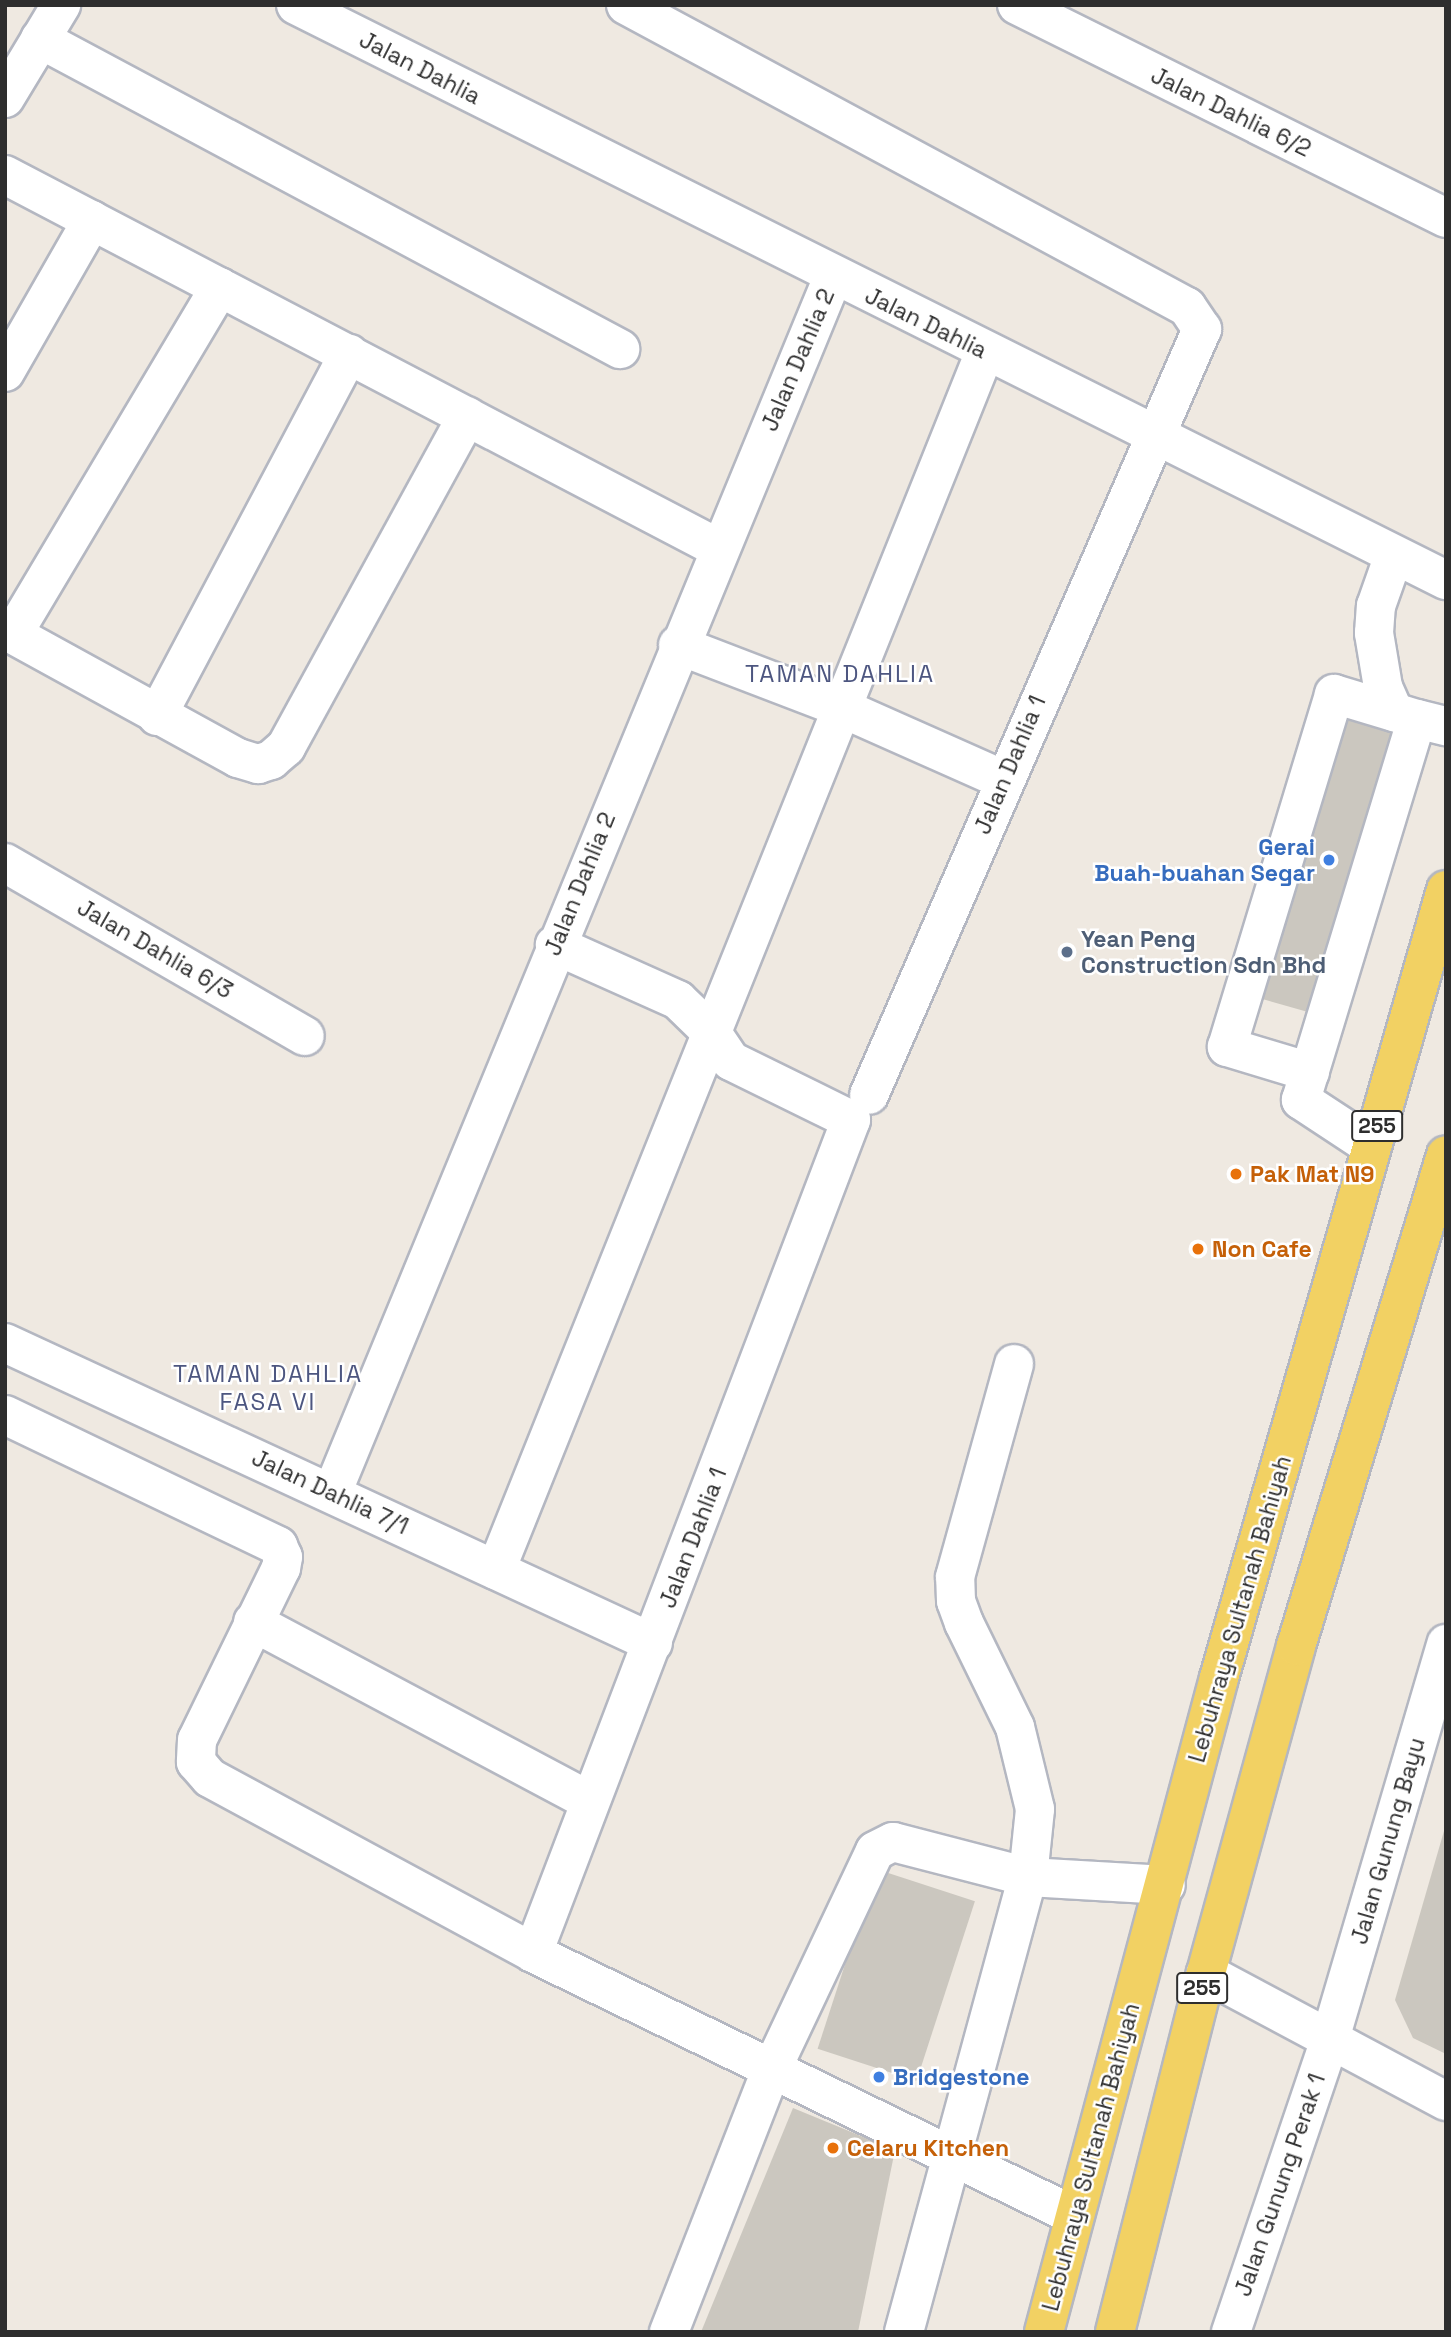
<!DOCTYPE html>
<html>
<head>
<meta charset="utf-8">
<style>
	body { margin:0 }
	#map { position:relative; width:1451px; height:2337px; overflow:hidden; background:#efe9e1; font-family:"Space Grotesk",sans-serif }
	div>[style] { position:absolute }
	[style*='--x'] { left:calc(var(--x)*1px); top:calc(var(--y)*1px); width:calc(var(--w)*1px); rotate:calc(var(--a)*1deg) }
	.building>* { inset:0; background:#cbc7bf; transform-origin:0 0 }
	.roads { filter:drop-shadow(2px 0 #b4b7c1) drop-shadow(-2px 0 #b4b7c1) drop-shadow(0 2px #b4b7c1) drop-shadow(0 -2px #b4b7c1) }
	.minor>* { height:38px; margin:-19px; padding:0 19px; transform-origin:19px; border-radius:19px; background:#fff }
	.major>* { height:38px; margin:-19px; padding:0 19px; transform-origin:19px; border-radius:19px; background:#f2d163 }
	.dots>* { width:19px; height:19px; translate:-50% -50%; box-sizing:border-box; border:4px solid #fff; border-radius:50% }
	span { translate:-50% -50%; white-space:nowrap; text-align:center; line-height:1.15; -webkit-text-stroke:5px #fff; paint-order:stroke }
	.shield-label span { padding:2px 5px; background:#fff; border:2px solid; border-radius:5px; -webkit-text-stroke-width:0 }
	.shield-label { font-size:21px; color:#2e2e2e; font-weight:700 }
	.street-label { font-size:23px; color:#2e2e2e }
	.shop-label { font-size:23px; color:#366cbe; font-weight:700 }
	.right { translate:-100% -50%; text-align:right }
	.left { translate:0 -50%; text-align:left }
	.service-label { font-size:23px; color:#4e5e75; font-weight:700 }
	.food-label { font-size:23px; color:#c56008; font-weight:700 }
	.neighbourhood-label { font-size:24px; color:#4d5680; letter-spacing:2px }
	.frame { position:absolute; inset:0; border:7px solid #2e2e2e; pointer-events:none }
</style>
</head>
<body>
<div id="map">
	<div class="building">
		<i style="left:1347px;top:707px;width:53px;height:304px;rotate:16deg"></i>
		<i style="clip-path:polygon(1446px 1824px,1446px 2054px,1413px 2038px,1395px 2000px)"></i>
		<i style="left:876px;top:1869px;width:104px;height:189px;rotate:18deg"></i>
		<i style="clip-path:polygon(793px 2108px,895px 2150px,858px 2332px,701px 2332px)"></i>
	</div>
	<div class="roads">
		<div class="minor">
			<i style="--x:296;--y:5;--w:1286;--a:26.57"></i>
			<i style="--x:626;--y:5;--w:637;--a:28.29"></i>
			<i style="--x:1187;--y:307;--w:27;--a:56"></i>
			<i style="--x:1202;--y:329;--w:835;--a:113.5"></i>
			<i style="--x:1017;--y:5;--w:479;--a:26.4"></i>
			<i style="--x:40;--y:39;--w:658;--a:28.12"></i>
			<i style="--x:5;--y:98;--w:109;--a:-58.9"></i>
			<i style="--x:5;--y:175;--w:805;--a:27.62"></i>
			<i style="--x:5;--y:372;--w:175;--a:-60.2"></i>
			<i style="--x:5;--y:630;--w:266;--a:28.8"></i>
			<i style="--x:238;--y:758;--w:21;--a:17"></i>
			<i style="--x:258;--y:764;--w:14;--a:-17"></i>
			<i style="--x:271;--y:760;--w:20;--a:-41"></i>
			<i style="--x:286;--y:747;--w:377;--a:-61.3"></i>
			<i style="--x:13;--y:634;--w:404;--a:-59.2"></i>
			<i style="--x:678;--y:645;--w:176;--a:21"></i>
			<i style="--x:842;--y:708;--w:177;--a:24"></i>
			<i style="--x:1394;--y:712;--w:27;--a:-114"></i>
			<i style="--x:1383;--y:687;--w:55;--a:-99.5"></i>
			<i style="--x:1374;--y:633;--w:27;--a:-86"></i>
			<i style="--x:1376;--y:606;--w:54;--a:-70.6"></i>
			<i style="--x:157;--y:716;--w:410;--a:-62.1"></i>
			<i style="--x:5;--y:863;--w:346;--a:30"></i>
			<i style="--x:1310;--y:1072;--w:87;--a:-163.2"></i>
			<i style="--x:1227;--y:1047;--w:369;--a:-73.1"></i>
			<i style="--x:1334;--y:694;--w:87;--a:16.8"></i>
			<i style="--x:1371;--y:1146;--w:84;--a:-146.7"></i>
			<i style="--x:1301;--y:1100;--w:398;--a:-73.1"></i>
			<i style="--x:1417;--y:719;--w:30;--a:14"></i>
			<i style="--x:5;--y:1343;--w:714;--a:24.84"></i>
			<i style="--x:5;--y:1415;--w:303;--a:25.6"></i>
			<i style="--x:278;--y:1546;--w:12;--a:66"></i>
			<i style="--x:283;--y:1557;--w:11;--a:100"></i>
			<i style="--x:281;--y:1568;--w:191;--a:116"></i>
			<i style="--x:197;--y:1740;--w:22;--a:93"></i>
			<i style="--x:196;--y:1762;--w:21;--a:49"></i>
			<i style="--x:210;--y:1778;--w:367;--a:28.4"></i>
			<i style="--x:533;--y:1953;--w:600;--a:25.88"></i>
			<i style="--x:332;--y:1493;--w:1315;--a:-67.61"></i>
			<i style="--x:496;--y:1570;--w:1312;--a:-68.13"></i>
			<i style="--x:253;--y:1622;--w:381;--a:28"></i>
			<i style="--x:533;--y:1953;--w:892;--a:-69.11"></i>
			<i style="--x:851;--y:1120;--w:134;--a:-153.8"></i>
			<i style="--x:731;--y:1061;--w:34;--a:-124"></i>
			<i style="--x:712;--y:1033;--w:47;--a:-135.9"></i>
			<i style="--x:678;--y:1000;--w:135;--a:-155.9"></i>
			<i style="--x:1206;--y:1973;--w:272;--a:28.1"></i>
			<i style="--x:669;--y:2332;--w:280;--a:-68.7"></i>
			<i style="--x:771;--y:2071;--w:243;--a:-64.7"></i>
			<i style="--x:875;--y:1851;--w:20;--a:-27"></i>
			<i style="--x:893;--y:1842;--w:139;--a:14.5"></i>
			<i style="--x:1028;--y:1877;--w:138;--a:3.3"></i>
			<i style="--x:904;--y:2332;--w:472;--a:-74.8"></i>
			<i style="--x:1028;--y:1877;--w:68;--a:-84.1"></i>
			<i style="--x:1035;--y:1809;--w:84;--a:-103.7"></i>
			<i style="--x:1015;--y:1727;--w:116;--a:-116.1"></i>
			<i style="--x:964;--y:1623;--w:23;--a:-110"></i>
			<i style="--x:956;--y:1601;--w:24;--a:-92"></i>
			<i style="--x:955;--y:1577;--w:221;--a:-74.5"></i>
			<i style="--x:1231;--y:2332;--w:309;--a:-71.3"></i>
			<i style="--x:1330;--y:2039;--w:412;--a:-73.6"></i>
		</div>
		<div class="major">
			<i style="--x:1044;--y:2332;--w:677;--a:-75.02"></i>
			<i style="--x:1219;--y:1678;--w:820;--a:-73.93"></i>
			<i style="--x:1115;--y:2332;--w:370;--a:-75.8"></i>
			<i style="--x:1206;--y:1973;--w:339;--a:-74.6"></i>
			<i style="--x:1296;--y:1646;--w:513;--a:-73.01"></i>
		</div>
	</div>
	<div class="dots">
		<i style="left:1329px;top:860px;background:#3f7fe0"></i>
		<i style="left:1067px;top:952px;background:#5c6f8a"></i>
		<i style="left:1236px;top:1174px;background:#e8710a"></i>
		<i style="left:1198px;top:1249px;background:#e8710a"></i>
		<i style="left:879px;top:2077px;background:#3f7fe0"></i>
		<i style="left:833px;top:2148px;background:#e8710a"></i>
	</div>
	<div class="shield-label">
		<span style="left:1377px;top:1126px">255</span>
		<span style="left:1202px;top:1988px">255</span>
	</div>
	<div class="street-label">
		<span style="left:420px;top:68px;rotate:27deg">Jalan Dahlia</span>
		<span style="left:1231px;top:112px;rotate:26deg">Jalan Dahlia 6/2</span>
		<span style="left:926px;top:323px;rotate:26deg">Jalan Dahlia</span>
		<span style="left:798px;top:360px;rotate:-67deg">Jalan Dahlia 2</span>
		<span style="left:1010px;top:765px;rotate:-67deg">Jalan Dahlia 1</span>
		<span style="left:580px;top:884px;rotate:-68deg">Jalan Dahlia 2</span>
		<span style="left:155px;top:949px;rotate:30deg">Jalan Dahlia 6/3</span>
		<span style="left:330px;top:1492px;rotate:25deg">Jalan Dahlia 7/1</span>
		<span style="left:693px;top:1538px;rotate:-69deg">Jalan Dahlia 1</span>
		<span style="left:1240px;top:1609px;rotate:-74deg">Lebuhraya Sultanah Bahiyah</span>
		<span style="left:1388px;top:1841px;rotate:-74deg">Jalan Gunung Bayu</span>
		<span style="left:1091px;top:2157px;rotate:-75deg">Lebuhraya Sultanah Bahiyah</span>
		<span style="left:1280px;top:2185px;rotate:-71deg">Jalan Gunung Perak 1</span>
	</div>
	<div class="shop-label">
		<span class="right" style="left:1315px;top:860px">Gerai<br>Buah-buahan Segar</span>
		<span class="left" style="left:893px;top:2077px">Bridgestone</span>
	</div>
	<div class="service-label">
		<span class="left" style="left:1081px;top:952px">Yean Peng<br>Construction Sdn Bhd</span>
	</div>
	<div class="food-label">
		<span class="left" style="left:1250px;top:1174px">Pak Mat N9</span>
		<span class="left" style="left:1212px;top:1249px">Non Cafe</span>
		<span class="left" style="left:847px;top:2148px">Celaru Kitchen</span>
	</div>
	<div class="neighbourhood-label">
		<span style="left:840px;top:674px">TAMAN DAHLIA</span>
		<span style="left:268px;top:1388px">TAMAN DAHLIA<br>FASA VI</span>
	</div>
	<div class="frame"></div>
</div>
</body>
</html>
